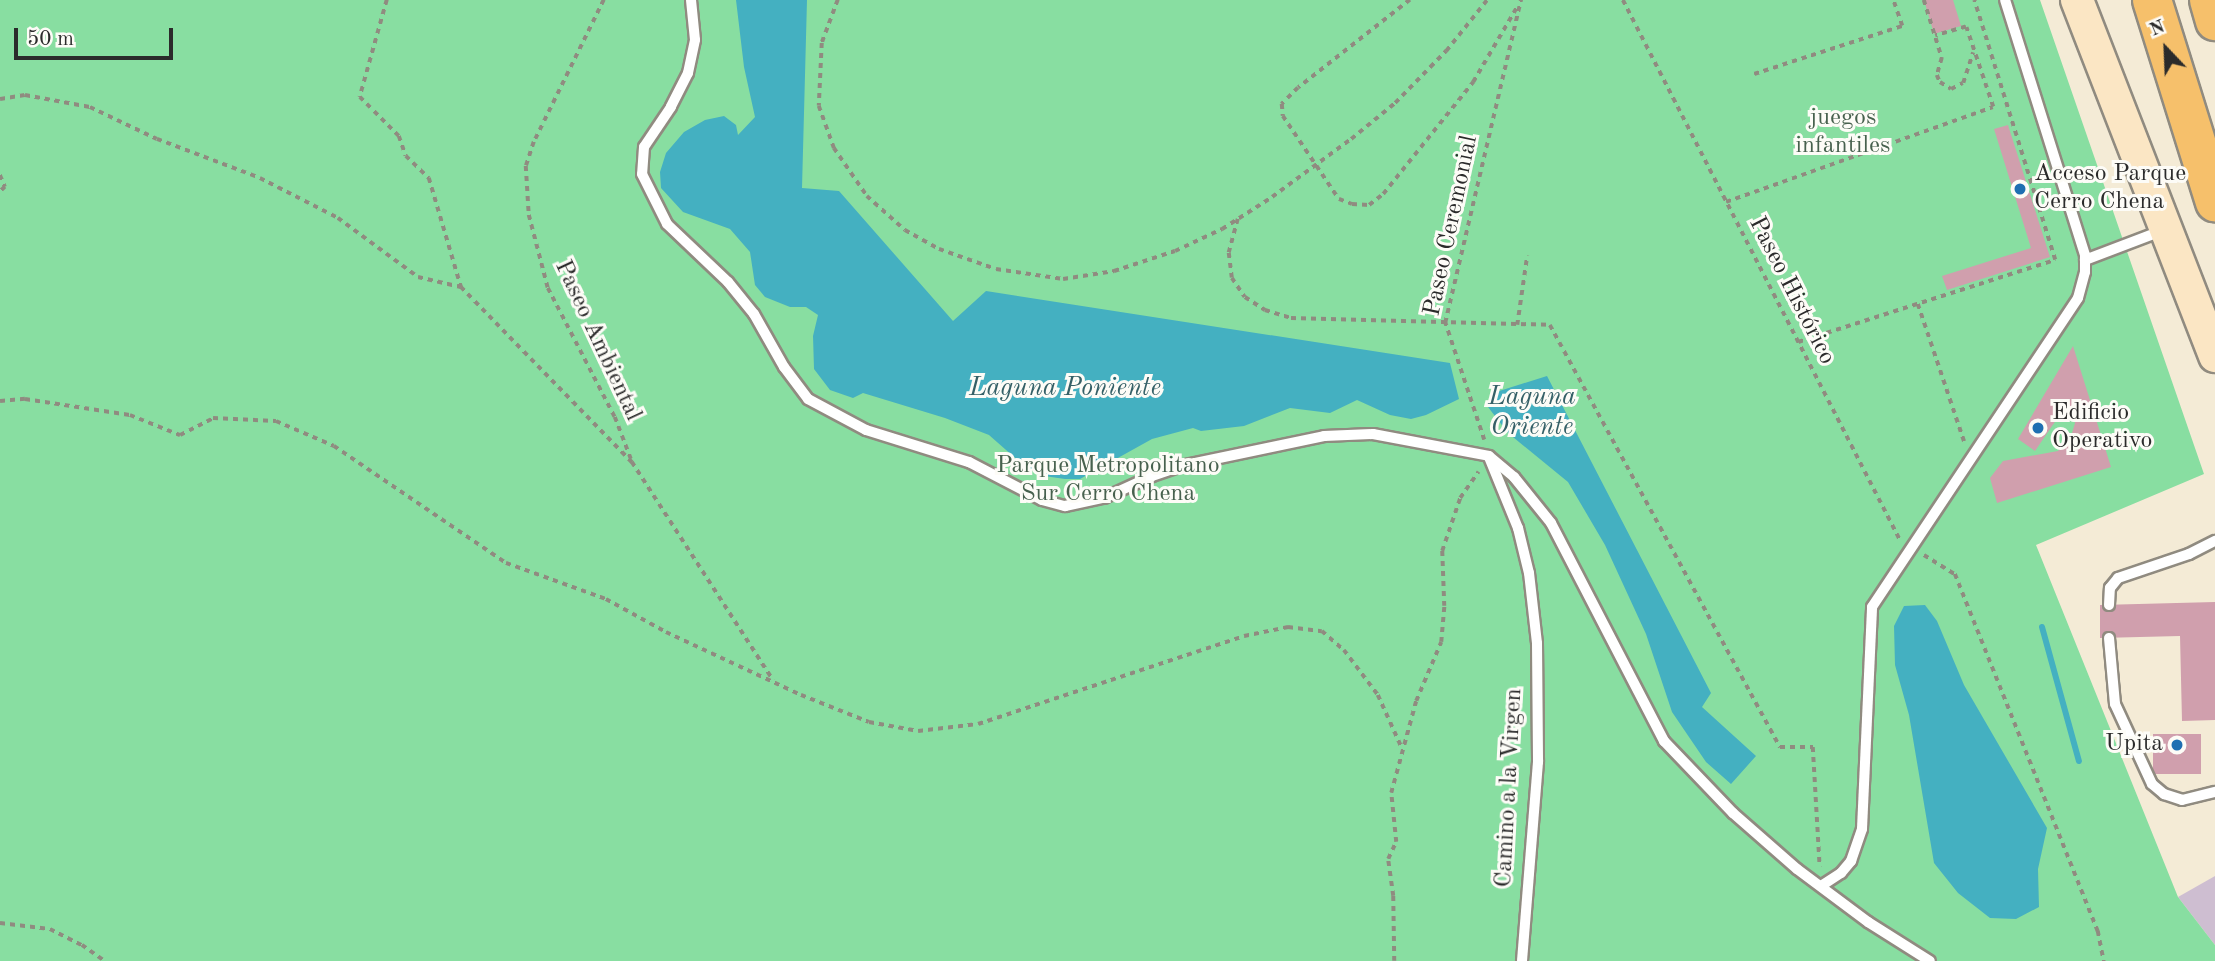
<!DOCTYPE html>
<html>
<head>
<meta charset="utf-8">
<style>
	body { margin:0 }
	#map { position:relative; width:2215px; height:961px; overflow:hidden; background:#f4ebd6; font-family:"Old Standard TT",serif }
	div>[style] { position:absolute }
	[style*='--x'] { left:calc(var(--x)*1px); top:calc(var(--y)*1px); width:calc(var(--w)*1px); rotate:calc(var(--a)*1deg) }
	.industrial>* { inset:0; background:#cebed1 }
	.green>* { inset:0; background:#88dea1 }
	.water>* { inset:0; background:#44b0c1 }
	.stream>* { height:6px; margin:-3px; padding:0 3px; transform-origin:3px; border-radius:3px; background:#44b0c1 }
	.building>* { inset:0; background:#d09fad; transform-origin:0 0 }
	.path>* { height:3.5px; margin-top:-1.75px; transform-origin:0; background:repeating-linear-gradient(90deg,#908b80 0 5px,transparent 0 10px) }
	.roads { filter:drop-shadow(2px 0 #908b80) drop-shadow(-2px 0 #908b80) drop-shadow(0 2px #908b80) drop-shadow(0 -2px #908b80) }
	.service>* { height:10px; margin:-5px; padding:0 5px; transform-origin:5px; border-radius:5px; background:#fff }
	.secondary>* { height:32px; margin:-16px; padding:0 16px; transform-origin:16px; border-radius:16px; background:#fbe6c4 }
	.motorway>* { height:38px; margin:-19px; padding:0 19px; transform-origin:19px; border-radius:19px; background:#f6c06b }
	.path-bridge>* { height:3.5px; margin-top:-1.75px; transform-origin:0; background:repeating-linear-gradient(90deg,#908b80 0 5px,transparent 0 10px) }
	.dots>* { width:19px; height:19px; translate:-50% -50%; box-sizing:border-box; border:4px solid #fdfcf7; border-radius:50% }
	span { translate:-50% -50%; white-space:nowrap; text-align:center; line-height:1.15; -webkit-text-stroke:6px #fdfcf7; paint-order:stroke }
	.park-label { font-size:24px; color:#47614e }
	.poi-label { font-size:24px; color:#2b2b2b }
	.left { translate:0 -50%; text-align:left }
	.right { translate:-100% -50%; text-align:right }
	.street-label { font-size:24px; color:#2b2b2b }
	.water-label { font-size:26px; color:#356067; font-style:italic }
	.north { position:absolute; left:2131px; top:14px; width:70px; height:70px; -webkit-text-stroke:5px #fdfcf7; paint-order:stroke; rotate:337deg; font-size:19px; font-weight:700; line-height:28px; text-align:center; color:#2b2b2b }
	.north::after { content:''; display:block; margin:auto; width:24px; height:32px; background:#2b2b2b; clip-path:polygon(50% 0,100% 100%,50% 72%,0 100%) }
	.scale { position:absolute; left:14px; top:28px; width:159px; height:32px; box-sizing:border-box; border:4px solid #2b2b2b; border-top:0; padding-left:9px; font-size:21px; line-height:24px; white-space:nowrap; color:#2b2b2b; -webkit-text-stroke:5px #fdfcf7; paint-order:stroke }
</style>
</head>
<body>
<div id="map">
	<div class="industrial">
		<i style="clip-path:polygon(2215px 876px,2215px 945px,2178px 897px)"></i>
	</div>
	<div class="green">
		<i style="clip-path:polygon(0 0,2040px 0,2204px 474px,2036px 545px,2178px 897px,2215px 945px,2215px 961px,0 961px)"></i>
	</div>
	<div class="water">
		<i style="clip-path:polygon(736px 0,807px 0,802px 188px,839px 191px,953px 321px,986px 291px,1450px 363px,1459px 399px,1426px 415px,1411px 419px,1390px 415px,1357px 400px,1330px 413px,1290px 408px,1244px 426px,1201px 431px,1193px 428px,1152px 439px,1080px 479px,1065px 479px,1044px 476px,1023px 465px,989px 435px,945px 418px,863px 393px,853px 398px,830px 390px,814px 369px,813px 336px,818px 315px,806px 307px,790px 307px,765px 297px,755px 285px,750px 252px,730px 229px,683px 212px,661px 188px,660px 172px,666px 153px,684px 132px,705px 120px,724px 116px,736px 125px,738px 135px,755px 117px,744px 67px)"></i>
		<i style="clip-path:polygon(1547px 376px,1711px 693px,1702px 707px,1756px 756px,1731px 784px,1706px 762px,1672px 712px,1646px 634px,1605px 545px,1568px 482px,1508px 433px,1488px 407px,1493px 393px)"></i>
		<i style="clip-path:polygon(1925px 605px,1937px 621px,1964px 685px,2047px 828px,2038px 869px,2039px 907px,2016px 919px,1990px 918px,1958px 893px,1934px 863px,1909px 715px,1895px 665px,1894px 626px,1904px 606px)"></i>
	</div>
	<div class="stream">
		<i style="--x:2042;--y:627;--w:139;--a:74.6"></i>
	</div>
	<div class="building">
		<i style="clip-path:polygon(1924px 0,1953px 0,1961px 26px,1934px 34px)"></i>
		<i style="clip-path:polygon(2008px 125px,2050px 257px,1947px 290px,1942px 276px,2031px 248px,1994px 129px)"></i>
		<i style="clip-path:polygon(2073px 346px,2111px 467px,1997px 503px,1990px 478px,2003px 461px,2058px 451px,2072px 433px,2075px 423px,2068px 403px,2049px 399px,2065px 407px,2035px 451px,2018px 439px)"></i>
		<i style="clip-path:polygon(2215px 602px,2215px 720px,2182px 721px,2180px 636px,2100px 638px,2100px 605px)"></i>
		<i style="left:2153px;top:734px;width:48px;height:40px"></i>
	</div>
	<div class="path">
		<i style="--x:387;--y:0;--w:101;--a:105.6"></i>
		<i style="--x:360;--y:97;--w:55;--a:45"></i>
		<i style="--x:399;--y:136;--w:21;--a:71"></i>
		<i style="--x:406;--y:156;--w:32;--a:44"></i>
		<i style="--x:429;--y:178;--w:114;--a:73.6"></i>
		<i style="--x:604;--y:0;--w:158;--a:116.2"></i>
		<i style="--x:534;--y:142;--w:25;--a:108"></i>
		<i style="--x:526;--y:166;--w:49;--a:86.5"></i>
		<i style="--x:529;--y:215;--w:75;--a:75.4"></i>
		<i style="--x:548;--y:288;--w:145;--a:62.6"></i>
		<i style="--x:615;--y:417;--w:45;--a:69.1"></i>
		<i style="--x:838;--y:0;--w:46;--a:110.4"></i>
		<i style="--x:822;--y:43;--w:63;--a:92.7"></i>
		<i style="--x:819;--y:106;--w:45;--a:70.3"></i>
		<i style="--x:834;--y:148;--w:58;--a:55.5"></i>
		<i style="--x:867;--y:196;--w:51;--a:41.8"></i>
		<i style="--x:905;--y:230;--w:39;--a:29"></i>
		<i style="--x:939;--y:249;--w:60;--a:19.3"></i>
		<i style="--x:996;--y:269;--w:68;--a:8.5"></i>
		<i style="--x:1063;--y:279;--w:52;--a:-8.9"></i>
		<i style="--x:1114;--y:271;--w:64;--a:-18.2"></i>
		<i style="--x:1175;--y:251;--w:52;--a:-25.1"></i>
		<i style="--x:1222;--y:229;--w:59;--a:-32.6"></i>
		<i style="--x:1410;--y:0;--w:142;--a:141.8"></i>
		<i style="--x:1298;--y:88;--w:23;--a:135"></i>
		<i style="--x:1282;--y:104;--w:12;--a:85"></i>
		<i style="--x:1283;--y:116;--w:100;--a:56"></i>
		<i style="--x:1339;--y:199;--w:14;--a:21"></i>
		<i style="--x:1352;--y:204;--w:17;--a:3"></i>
		<i style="--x:1369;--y:205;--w:18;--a:-38"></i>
		<i style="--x:1383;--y:194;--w:144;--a:-51.2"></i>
		<i style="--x:1473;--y:82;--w:87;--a:-59.6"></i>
		<i style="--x:1623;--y:0;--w:607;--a:62.84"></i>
		<i style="--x:1924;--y:0;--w:61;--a:72.8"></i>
		<i style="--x:1942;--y:58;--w:18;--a:106"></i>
		<i style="--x:1937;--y:75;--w:8;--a:67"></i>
		<i style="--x:1940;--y:82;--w:13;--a:32"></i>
		<i style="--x:1951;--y:89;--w:13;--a:-27"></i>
		<i style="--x:1963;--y:83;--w:32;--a:-72"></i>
		<i style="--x:1754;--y:74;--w:156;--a:-18"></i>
		<i style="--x:1902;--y:26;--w:28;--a:-109"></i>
		<i style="--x:0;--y:99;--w:25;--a:-9"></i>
		<i style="--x:25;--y:95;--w:66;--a:10.5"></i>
		<i style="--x:90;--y:107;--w:74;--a:25.5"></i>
		<i style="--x:157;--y:139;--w:110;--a:20.7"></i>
		<i style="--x:260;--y:178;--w:88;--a:27.1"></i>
		<i style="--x:338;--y:218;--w:99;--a:36.4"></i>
		<i style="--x:418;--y:277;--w:44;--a:13.1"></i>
		<i style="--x:461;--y:287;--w:245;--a:45.7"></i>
		<i style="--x:632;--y:462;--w:260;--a:57.1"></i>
		<i style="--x:1351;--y:139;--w:57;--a:-39.3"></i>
		<i style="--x:1395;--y:103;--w:73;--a:-45.6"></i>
		<i style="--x:1446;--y:51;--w:65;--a:-51.2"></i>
		<i style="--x:0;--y:175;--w:13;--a:67"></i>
		<i style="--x:5;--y:187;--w:7;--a:135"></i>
		<i style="--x:1726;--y:202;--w:283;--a:-19.6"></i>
		<i style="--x:1993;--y:107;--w:84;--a:-108.6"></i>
		<i style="--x:1966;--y:27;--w:32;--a:164"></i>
		<i style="--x:1238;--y:219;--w:35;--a:105"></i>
		<i style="--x:1229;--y:253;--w:25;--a:83"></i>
		<i style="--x:1232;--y:278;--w:23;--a:56"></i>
		<i style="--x:1245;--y:297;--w:24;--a:33"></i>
		<i style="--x:1265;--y:310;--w:27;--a:17"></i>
		<i style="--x:1291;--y:318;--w:259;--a:1.5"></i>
		<i style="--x:1550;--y:325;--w:481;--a:61.4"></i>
		<i style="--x:1780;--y:747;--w:33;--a:0"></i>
		<i style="--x:1813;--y:747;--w:120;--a:86.7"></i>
		<i style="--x:1918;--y:304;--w:145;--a:71.4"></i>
		<i style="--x:1517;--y:325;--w:70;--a:-81.8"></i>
		<i style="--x:1798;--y:342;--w:270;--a:-17.7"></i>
		<i style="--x:2055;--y:260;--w:272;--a:-107.3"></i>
		<i style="--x:0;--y:401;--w:25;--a:-5"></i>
		<i style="--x:25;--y:399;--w:106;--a:8.7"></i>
		<i style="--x:130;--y:415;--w:54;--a:21.8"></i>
		<i style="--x:180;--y:435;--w:37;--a:-27"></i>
		<i style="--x:213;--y:418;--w:63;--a:2.7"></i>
		<i style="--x:276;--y:421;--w:63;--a:23.3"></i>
		<i style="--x:334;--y:446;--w:208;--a:34.2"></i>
		<i style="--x:506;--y:563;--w:106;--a:19.8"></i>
		<i style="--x:606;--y:599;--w:68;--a:28.8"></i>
		<i style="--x:666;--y:632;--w:149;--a:25"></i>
		<i style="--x:801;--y:695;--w:73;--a:21.7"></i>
		<i style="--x:869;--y:722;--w:50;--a:10.4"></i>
		<i style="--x:918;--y:731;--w:60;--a:-6.7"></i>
		<i style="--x:978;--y:724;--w:280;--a:-18.3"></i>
		<i style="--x:1244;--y:636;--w:45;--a:-11.6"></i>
		<i style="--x:1288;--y:627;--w:34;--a:7"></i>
		<i style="--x:1322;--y:631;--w:29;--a:41"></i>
		<i style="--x:1344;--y:650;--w:56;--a:52.9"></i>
		<i style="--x:1378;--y:695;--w:56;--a:65.7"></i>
		<i style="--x:1484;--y:440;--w:123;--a:-108.4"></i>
		<i style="--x:1445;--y:323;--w:332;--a:-76.8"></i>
		<i style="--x:1924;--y:555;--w:36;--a:32"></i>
		<i style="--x:1955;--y:574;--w:385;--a:68.2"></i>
		<i style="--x:2098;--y:931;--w:31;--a:79"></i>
		<i style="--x:0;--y:923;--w:50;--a:6.8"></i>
		<i style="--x:50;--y:929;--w:36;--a:27"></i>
		<i style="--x:82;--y:945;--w:28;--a:35"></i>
		<i style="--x:1394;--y:961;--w:65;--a:-90.9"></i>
		<i style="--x:1393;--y:896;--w:37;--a:-98"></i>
		<i style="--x:1388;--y:859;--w:19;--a:-65"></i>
		<i style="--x:1396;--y:842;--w:49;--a:-95.8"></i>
		<i style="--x:1391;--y:793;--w:95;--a:-74.8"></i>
		<i style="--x:1416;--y:701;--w:64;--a:-67"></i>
		<i style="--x:1441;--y:642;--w:36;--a:-85"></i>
		<i style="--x:1444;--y:606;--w:55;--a:-92.1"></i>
		<i style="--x:1442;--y:551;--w:56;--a:-71.2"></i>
		<i style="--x:1460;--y:498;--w:32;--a:-55"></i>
	</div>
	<div class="roads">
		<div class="service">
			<i style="--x:691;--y:0;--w:40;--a:84.3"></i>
			<i style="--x:695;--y:40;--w:34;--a:102"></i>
			<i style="--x:688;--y:73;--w:38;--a:117"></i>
			<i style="--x:671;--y:107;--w:48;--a:124"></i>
			<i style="--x:644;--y:147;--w:27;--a:94"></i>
			<i style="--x:642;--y:174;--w:56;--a:63.4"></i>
			<i style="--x:667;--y:224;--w:84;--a:43.6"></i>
			<i style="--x:728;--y:282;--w:41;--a:50.9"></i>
			<i style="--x:754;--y:314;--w:61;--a:60.5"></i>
			<i style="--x:784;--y:367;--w:40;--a:53"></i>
			<i style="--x:808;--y:399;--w:66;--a:28.1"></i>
			<i style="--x:866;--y:430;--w:108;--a:17.3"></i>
			<i style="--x:969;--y:462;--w:82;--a:27.5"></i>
			<i style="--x:1042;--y:500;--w:24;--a:15"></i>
			<i style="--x:1065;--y:506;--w:40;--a:-12"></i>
			<i style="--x:1104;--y:498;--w:53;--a:-24.6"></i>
			<i style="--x:1152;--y:476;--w:31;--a:-19"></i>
			<i style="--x:1181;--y:466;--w:146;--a:-11.8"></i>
			<i style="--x:1324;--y:436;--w:49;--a:-2.3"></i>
			<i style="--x:1373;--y:434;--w:118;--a:10.7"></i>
			<i style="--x:1489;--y:456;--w:33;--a:40"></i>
			<i style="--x:1514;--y:477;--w:59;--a:51.2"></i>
			<i style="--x:1551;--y:523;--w:246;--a:62.6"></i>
			<i style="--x:1664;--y:741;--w:100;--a:46.2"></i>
			<i style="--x:1733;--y:813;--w:85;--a:41.2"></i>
			<i style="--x:1797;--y:869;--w:89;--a:36.7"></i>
			<i style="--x:1868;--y:922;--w:73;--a:32.2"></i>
			<i style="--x:2085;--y:260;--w:85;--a:-20.8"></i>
			<i style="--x:1489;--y:457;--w:77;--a:67.8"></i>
			<i style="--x:1518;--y:528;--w:46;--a:76.3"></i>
			<i style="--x:1529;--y:573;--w:70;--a:83.5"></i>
			<i style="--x:1537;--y:643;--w:119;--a:89.5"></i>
			<i style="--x:1538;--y:762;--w:200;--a:94.6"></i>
			<i style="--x:2109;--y:605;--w:17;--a:-87"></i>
			<i style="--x:2110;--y:588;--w:13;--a:-51"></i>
			<i style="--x:2118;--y:578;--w:75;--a:-18.7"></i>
			<i style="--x:2189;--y:554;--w:29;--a:-27"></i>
			<i style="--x:2109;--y:638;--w:66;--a:84.8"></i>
			<i style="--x:2115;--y:704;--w:88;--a:65.2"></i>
			<i style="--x:2152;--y:784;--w:16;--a:40"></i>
			<i style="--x:2164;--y:794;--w:19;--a:18"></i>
			<i style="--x:2182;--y:800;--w:34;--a:-14"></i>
			<i style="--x:1821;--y:886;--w:24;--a:-33"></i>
			<i style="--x:1841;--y:873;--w:16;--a:-50"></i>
			<i style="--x:1851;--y:861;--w:34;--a:-71"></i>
			<i style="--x:1862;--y:829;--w:222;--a:-87.4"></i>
			<i style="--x:1872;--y:607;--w:371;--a:-56.3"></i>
			<i style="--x:2078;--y:298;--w:27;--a:-75"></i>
			<i style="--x:2085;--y:272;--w:17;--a:-90"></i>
			<i style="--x:2085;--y:255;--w:267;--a:-107.4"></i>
		</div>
		<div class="secondary">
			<i style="--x:2077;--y:0;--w:382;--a:68.8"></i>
		</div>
		<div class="motorway">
			<i style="--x:2152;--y:0;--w:212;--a:72.7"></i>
			<i style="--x:2209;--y:0;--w:22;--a:74"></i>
		</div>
	</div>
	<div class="path-bridge">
		<i style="--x:1272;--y:197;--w:98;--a:-36.3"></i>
	</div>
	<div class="dots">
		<i style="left:2020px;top:189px;background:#1f6fb2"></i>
		<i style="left:2038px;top:428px;background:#1f6fb2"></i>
		<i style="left:2177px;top:745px;background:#1f6fb2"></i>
	</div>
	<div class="park-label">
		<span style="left:1843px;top:133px">juegos<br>infantiles</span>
		<span style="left:1108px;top:481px">Parque Metropolitano<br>Sur Cerro Chena</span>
	</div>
	<div class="poi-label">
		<span class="left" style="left:2034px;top:189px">Acceso Parque<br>Cerro Chena</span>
		<span class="left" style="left:2052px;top:428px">Edificio<br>Operativo</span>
		<span class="right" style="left:2163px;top:745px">Upita</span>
	</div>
	<div class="street-label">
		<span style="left:1452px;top:226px;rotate:-78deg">Paseo Ceremonial</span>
		<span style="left:1791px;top:291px;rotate:63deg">Paseo Histórico</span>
		<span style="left:597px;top:341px;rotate:65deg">Paseo Ambiental</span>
		<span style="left:1510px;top:788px;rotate:-87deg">Camino a la Virgen</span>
	</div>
	<div class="water-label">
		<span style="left:1065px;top:389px">Laguna Poniente</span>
		<span style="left:1532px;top:413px">Laguna<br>Oriente</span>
	</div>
	<div class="north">N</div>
	<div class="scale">50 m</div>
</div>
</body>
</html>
